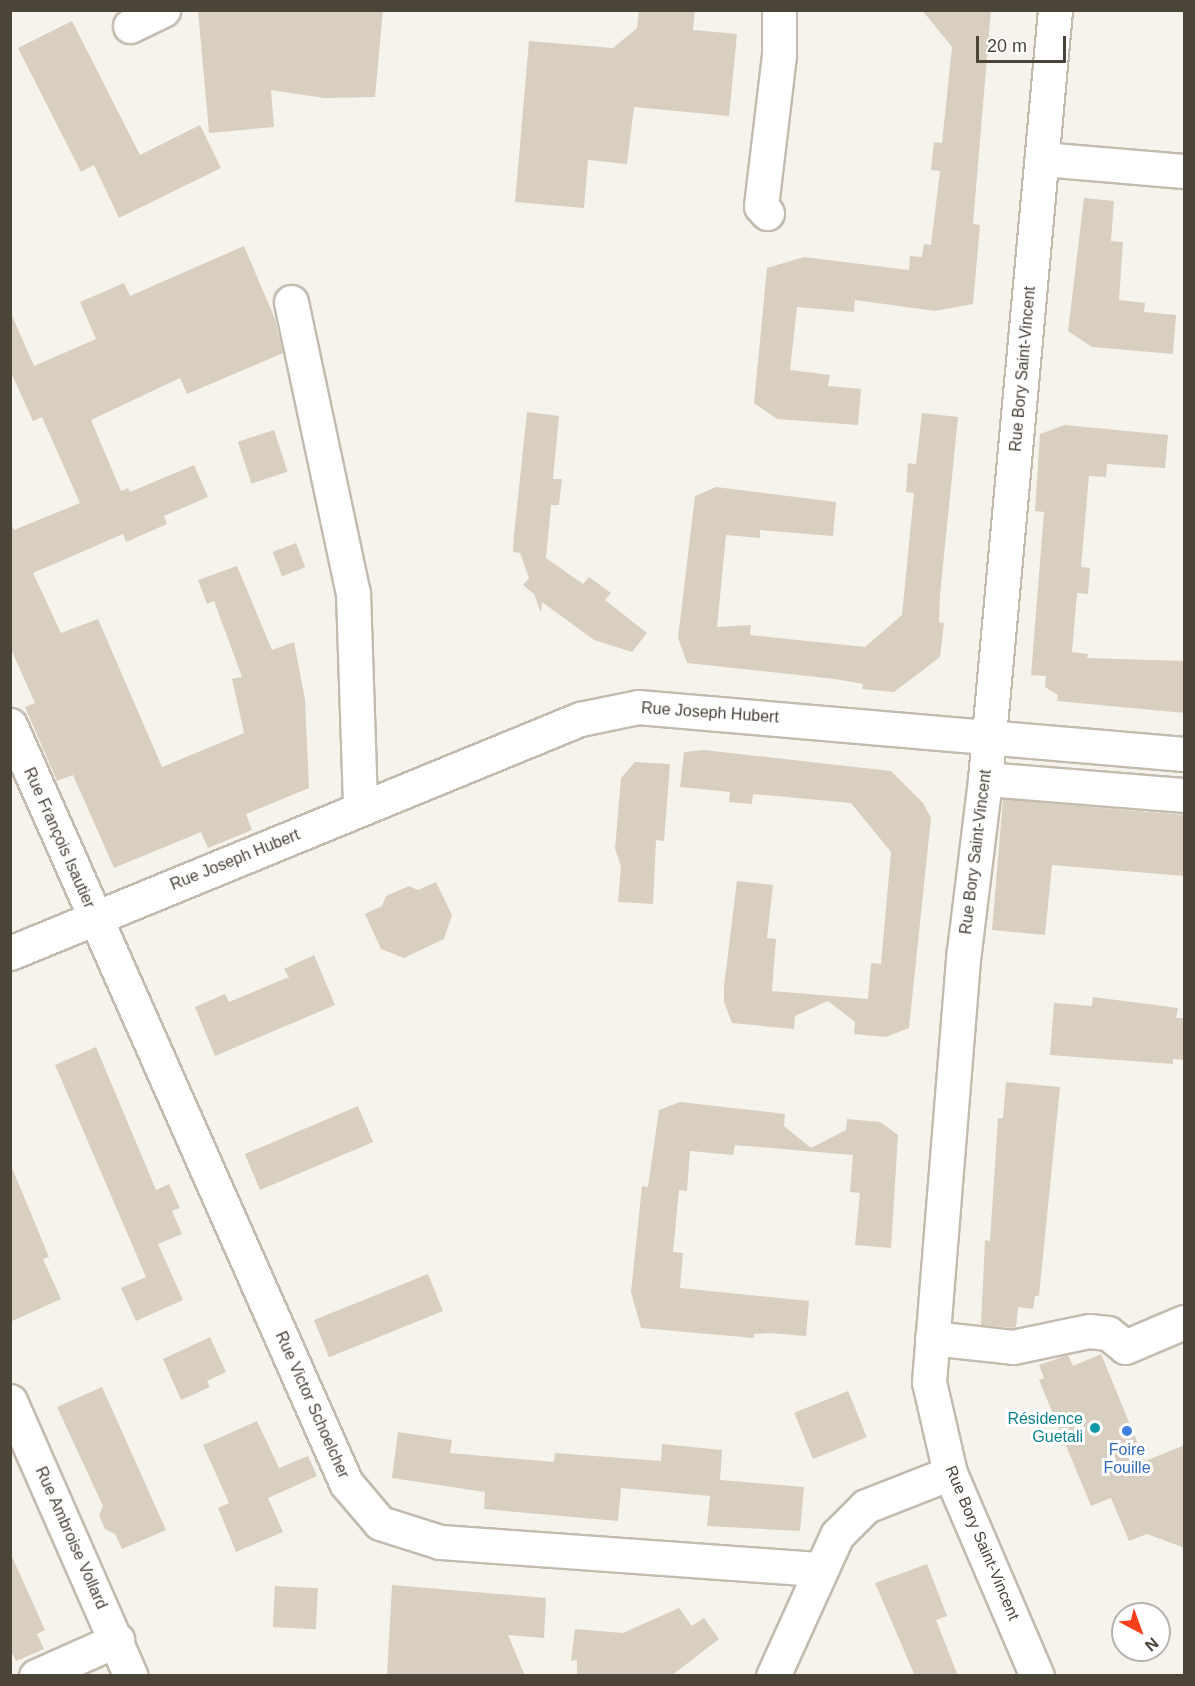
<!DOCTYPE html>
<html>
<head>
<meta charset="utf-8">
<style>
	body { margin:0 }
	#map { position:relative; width:1195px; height:1686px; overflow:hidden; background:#f6f3ec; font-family:Helvetica,sans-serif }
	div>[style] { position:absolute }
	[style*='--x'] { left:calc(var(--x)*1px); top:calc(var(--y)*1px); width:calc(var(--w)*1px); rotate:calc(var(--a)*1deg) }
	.building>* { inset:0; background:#d8cfc1; transform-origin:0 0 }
	.roads { filter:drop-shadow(2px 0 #c2bbae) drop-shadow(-2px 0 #c2bbae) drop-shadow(0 2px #c2bbae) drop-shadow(0 -2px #c2bbae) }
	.minor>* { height:33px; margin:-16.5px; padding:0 16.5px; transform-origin:16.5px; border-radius:16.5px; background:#fff }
	.dots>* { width:16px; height:16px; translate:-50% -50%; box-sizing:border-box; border:3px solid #fff; border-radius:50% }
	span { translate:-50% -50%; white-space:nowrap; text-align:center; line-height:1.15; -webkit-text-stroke:6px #fff; paint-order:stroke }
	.street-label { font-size:16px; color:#4b4439 }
	.culture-label { font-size:16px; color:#0d838f }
	.right { translate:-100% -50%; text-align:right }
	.shop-label { font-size:16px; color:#366cbe }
	.frame { position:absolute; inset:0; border:12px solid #4b4439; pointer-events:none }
	.north { position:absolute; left:1111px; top:1602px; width:60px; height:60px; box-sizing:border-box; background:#fff; border:2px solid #b7b4b0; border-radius:50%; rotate:139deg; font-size:16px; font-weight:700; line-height:24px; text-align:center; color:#4b4439 }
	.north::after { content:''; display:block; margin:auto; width:21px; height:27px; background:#fc3f1d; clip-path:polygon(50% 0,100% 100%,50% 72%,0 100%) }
	.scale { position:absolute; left:976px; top:36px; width:90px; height:27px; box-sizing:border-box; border:3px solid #4b4439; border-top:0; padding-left:8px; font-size:18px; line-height:21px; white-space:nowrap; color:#4b4439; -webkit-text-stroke:4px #fff; paint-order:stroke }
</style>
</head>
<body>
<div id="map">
	<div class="building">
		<i style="clip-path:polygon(198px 10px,383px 10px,375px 97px,324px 98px,271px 90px,274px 127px,209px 133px)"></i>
		<i style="clip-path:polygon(639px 10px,695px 10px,693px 30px,737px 34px,729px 116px,634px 107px,627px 164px,588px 160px,584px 208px,515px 202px,529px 41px,613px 48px,637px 28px)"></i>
		<i style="clip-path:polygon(922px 10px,991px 10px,973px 224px,980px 225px,973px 304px,935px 311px,855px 300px,854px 312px,797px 307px,790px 370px,830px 375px,828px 386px,861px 389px,858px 425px,777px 419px,754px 403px,767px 268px,804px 257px,909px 270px,910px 256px,922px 257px,924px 244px,931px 245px,940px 171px,931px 170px,934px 142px,942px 143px,952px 47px)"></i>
		<i style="clip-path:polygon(72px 21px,140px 155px,200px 125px,221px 168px,119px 218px,94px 165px,81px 172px,18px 48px)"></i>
		<i style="clip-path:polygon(1084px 198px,1114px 201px,1111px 241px,1123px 242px,1119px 300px,1145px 303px,1144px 312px,1176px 315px,1173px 354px,1092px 347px,1068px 331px)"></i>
		<i style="clip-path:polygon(244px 246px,275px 319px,283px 353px,187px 394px,180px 378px,91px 420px,121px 491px,128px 488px,130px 492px,194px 465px,208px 497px,164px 516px,167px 524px,126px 542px,123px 534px,33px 573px,61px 633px,98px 619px,162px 767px,244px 733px,232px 679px,242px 677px,214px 601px,207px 604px,198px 580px,237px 566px,272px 650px,294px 642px,305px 699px,309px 788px,246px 814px,252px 830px,208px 848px,201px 832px,114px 868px,73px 775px,57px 781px,25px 707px,35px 703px,10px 647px,10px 522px,14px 530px,80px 503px,42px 417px,33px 421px,10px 370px,10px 311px,34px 366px,96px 339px,80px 302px,124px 283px,130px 296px)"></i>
		<i style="clip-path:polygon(527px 412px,559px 416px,553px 479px,562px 479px,559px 505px,551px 505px,546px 558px,583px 584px,589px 577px,611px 593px,605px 600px,647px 633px,632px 652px,594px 640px,542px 602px,541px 613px,534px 594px,523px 585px,529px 578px,520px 553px,513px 552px,514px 535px)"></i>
		<i style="clip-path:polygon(922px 413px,958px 417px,940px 595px,939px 622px,944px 623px,940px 657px,894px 692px,862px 689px,863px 684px,835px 679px,687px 663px,678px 638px,695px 496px,716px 487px,836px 502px,833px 536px,760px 530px,760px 538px,726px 535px,717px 627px,751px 625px,750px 635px,865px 647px,902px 615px,914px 493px,906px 492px,908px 463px,916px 464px)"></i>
		<i style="clip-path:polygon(1065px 425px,1168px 435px,1165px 468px,1107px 464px,1106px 477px,1089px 476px,1081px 567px,1090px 568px,1089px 583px,1088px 594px,1077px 593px,1072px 652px,1088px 654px,1087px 658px,1185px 661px,1185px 713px,1057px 701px,1058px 695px,1045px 687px,1046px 676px,1031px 675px,1044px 512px,1035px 511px,1040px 434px)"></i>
		<i style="left:274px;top:430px;width:44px;height:38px;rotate:72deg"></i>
		<i style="left:296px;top:543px;width:26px;height:25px;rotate:69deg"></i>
		<i style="clip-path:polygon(703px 750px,891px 771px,923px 803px,931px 818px,909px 1028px,886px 1037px,854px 1034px,855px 1022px,828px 1001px,795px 1016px,794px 1029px,732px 1023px,724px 1002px,724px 986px,737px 881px,773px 885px,767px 938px,776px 939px,772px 991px,868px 999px,871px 963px,881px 964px,891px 852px,851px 803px,753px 794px,752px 804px,729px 802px,730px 792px,680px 787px,684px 752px)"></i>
		<i style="clip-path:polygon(635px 762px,670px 764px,664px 841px,656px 840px,653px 904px,618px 902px,621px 866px,615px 849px,621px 778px)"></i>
		<i style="clip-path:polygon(1003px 799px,1185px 815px,1185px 876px,1052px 865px,1045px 935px,992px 930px)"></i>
		<i style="clip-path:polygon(436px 882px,452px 915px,444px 939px,404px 958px,381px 949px,365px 914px,382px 906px,386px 896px,409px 886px,418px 890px)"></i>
		<i style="clip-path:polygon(314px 955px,335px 1005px,215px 1056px,195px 1007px,225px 994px,229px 1002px,289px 977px,284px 969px)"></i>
		<i style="clip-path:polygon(1093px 997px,1178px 1008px,1176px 1018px,1185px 1018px,1185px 1060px,1173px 1059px,1173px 1064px,1050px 1055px,1054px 1003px,1092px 1006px)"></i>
		<i style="clip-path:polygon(96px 1047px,156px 1190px,169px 1184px,180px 1208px,172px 1211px,182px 1234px,158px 1244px,183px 1300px,136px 1321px,121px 1288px,146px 1277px,55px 1065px)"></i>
		<i style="clip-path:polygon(1006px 1082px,1060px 1087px,1039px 1296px,1035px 1296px,1033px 1309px,1018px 1307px,1016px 1327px,1012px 1328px,981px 1325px,985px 1240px,990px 1241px,998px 1118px,1003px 1118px)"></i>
		<i style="clip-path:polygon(680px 1102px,785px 1114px,784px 1126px,811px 1148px,846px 1130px,847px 1119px,880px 1122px,898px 1135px,891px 1248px,855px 1245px,860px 1193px,850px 1192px,853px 1155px,735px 1145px,733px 1155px,690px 1151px,687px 1191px,679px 1190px,673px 1252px,683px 1253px,680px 1288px,809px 1301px,806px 1336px,770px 1333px,754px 1334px,754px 1338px,641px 1328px,631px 1292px,642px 1186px,648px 1187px,659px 1110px)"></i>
		<i style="left:358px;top:1106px;width:39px;height:123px;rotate:67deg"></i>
		<i style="clip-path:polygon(10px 1163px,49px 1257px,43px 1259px,61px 1299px,10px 1322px)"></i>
		<i style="left:428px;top:1274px;width:40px;height:123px;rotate:68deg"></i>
		<i style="clip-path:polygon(210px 1337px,226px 1372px,207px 1381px,210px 1387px,181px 1400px,163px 1359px)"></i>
		<i style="clip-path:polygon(1101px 1354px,1145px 1461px,1185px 1445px,1185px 1548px,1147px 1534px,1129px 1541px,1111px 1498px,1091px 1506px,1039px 1380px,1044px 1378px,1039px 1365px,1068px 1355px,1073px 1366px)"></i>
		<i style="clip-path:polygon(102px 1387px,166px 1530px,122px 1549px,115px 1534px,105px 1529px,99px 1515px,103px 1506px,57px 1407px)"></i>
		<i style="left:848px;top:1391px;width:50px;height:58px;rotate:68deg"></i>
		<i style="clip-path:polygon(257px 1421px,279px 1468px,308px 1456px,317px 1476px,268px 1498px,283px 1532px,236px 1552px,218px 1508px,229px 1503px,203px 1445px)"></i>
		<i style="clip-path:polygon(398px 1432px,452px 1440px,450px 1453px,554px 1462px,555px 1453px,661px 1461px,662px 1444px,722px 1450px,720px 1480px,804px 1487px,800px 1531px,707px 1526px,710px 1496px,621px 1488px,618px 1521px,484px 1509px,485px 1492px,392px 1478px)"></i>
		<i style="clip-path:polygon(10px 1552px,45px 1630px,37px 1634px,44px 1649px,16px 1661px,10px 1649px)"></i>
		<i style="clip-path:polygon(927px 1564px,947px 1616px,936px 1620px,958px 1676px,915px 1676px,875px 1583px)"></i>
		<i style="clip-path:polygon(392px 1585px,546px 1598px,544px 1638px,508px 1635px,525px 1676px,387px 1676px)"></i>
		<i style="left:275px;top:1586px;width:43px;height:41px;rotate:3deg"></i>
		<i style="clip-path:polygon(679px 1608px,692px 1626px,704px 1618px,719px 1639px,671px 1676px,577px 1676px,577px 1660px,571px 1661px,575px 1629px,623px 1633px)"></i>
	</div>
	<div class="roads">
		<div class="minor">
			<i style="--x:130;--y:26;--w:37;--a:-26"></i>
			<i style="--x:1043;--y:159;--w:142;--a:4.9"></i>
			<i style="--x:767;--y:213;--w:9;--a:-131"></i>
			<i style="--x:761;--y:206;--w:151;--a:-83.2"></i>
			<i style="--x:779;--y:56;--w:46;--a:-90"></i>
			<i style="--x:291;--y:302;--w:298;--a:78"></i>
			<i style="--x:353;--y:593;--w:216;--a:88.1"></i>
			<i style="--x:10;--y:725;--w:829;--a:66.09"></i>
			<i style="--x:346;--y:1483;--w:52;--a:49.6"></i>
			<i style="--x:380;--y:1523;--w:63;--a:17.6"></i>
			<i style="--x:440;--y:1542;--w:379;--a:4.1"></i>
			<i style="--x:985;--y:779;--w:200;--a:4.6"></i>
			<i style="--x:10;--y:953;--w:616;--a:-22.32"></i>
			<i style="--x:580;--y:719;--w:59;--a:-11.7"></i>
			<i style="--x:638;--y:707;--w:548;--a:4.92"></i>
			<i style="--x:932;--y:1338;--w:81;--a:6.3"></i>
			<i style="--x:1013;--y:1347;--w:78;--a:-11.9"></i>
			<i style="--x:1089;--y:1331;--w:19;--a:6"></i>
			<i style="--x:1108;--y:1333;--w:22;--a:39"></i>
			<i style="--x:1125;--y:1347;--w:64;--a:-23"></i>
			<i style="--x:10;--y:1401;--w:300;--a:66.3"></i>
			<i style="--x:36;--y:1676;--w:89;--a:-24"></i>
			<i style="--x:773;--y:1676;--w:155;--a:-65.6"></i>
			<i style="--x:837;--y:1535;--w:41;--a:-45"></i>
			<i style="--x:866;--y:1506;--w:90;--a:-21.4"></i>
			<i style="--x:1037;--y:1676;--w:221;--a:-113.2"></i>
			<i style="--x:950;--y:1473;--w:93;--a:-103"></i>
			<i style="--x:929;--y:1382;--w:432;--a:-85.4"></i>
			<i style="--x:964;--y:951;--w:173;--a:-83"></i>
			<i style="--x:985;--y:779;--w:772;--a:-84.8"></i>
		</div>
	</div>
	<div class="dots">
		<i style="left:1095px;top:1428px;background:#0f9aa8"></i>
		<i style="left:1127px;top:1431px;background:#3f7fe0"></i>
	</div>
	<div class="street-label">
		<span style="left:1023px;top:369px;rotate:-85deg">Rue Bory Saint-Vincent</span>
		<span style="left:710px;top:713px;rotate:4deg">Rue Joseph Hubert</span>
		<span style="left:59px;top:838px;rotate:66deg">Rue François Isautier</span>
		<span style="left:976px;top:852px;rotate:-83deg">Rue Bory Saint-Vincent</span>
		<span style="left:235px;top:860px;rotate:-22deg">Rue Joseph Hubert</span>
		<span style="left:312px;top:1405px;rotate:66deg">Rue Victor Schoelcher</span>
		<span style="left:71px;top:1538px;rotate:66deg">Rue Ambroise Vollard</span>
		<span style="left:982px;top:1543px;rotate:67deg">Rue Bory Saint-Vincent</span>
	</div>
	<div class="culture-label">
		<span class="right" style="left:1083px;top:1428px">Résidence<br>Guetali</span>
	</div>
	<div class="shop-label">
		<span style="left:1127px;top:1459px">Foire<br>Fouille</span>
	</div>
	<div class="frame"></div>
	<div class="north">N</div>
	<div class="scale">20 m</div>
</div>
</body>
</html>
